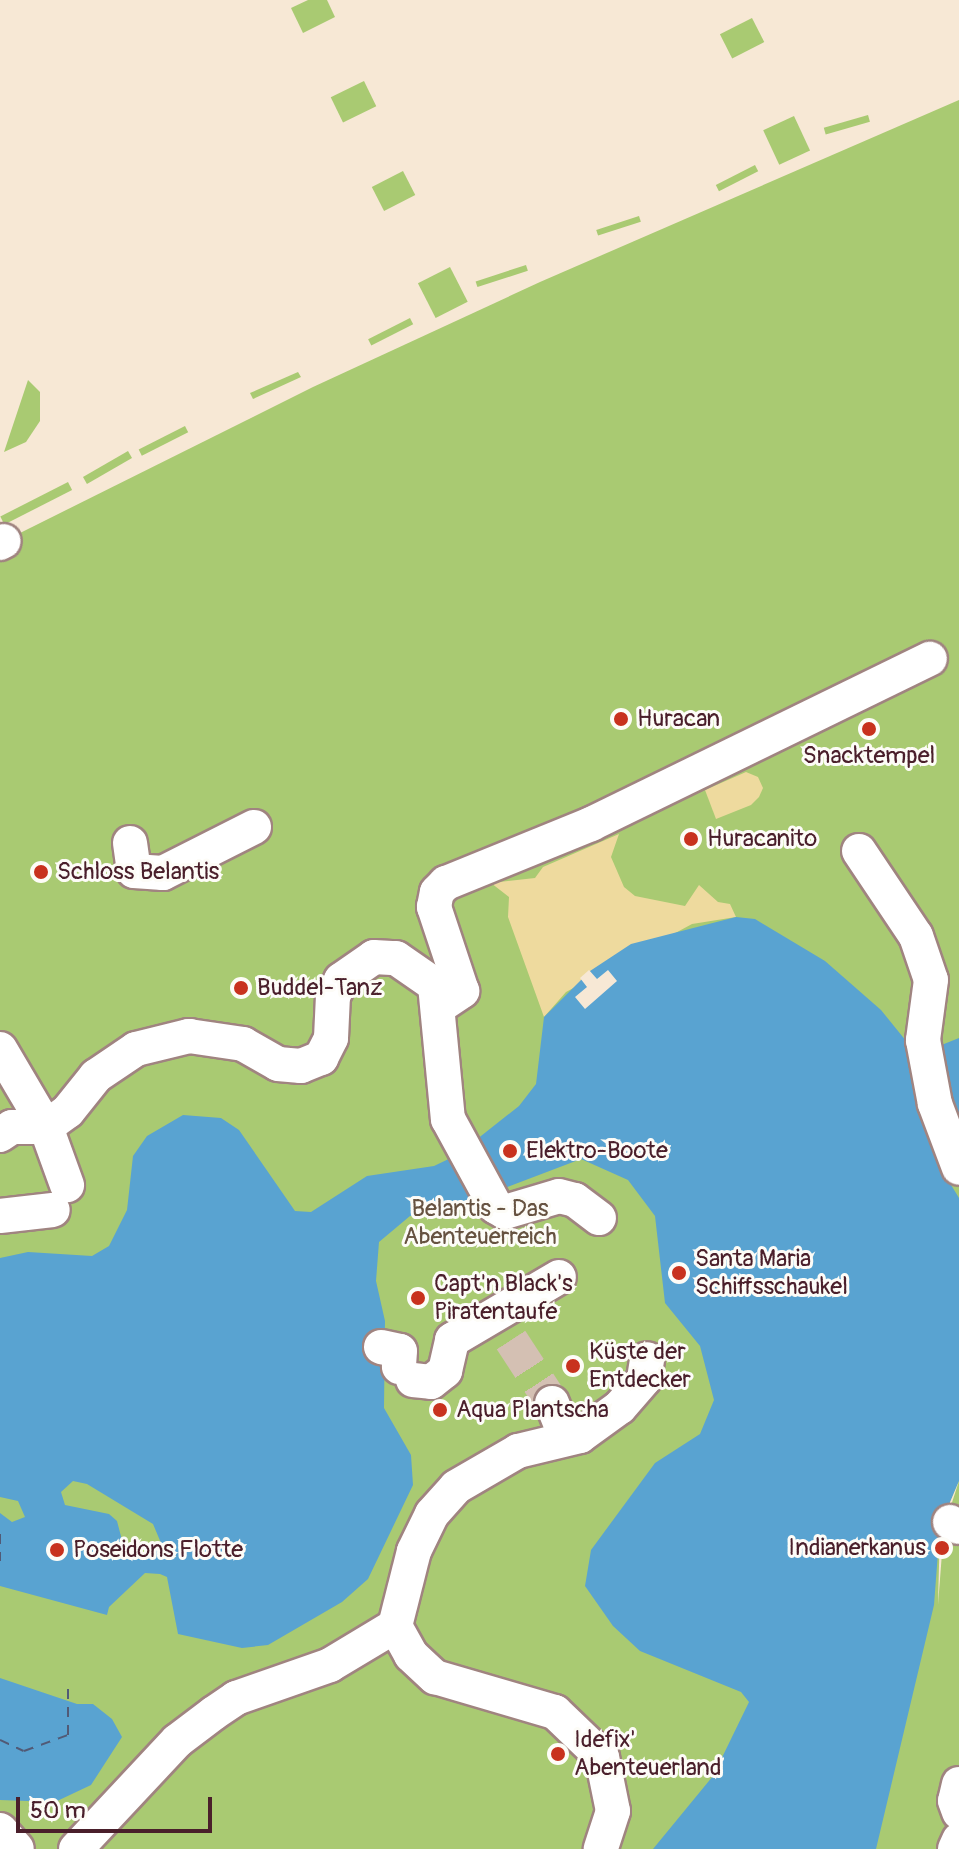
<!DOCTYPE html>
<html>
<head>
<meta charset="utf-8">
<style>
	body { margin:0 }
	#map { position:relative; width:959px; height:1849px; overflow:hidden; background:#f7e8d5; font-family:Pangolin,sans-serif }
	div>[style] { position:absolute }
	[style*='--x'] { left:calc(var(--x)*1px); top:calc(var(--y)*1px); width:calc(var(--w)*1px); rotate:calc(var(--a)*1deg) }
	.green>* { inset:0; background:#a9ca72; transform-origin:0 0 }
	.sand>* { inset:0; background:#eeda9e }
	.water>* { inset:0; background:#59a3d1 }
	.pier>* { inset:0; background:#f7e8d5 }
	.ferry>* { height:2px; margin-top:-1px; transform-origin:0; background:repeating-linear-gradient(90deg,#515a76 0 10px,transparent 0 18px) }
	.minor-tunnel>* { height:34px; margin-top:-17px; transform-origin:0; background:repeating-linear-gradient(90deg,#d4c0b3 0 34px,transparent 0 51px) }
	.roads { filter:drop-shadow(2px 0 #a08480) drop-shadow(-2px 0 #a08480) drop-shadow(0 2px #a08480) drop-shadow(0 -2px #a08480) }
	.minor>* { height:34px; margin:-17px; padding:0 17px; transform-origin:17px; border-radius:17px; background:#fff }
	.dots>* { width:22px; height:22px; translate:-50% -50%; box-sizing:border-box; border:4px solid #fdfcf7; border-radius:50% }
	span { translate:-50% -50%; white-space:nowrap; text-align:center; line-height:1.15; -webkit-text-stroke:6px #fdfcf7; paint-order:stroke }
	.poi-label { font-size:24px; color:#4a1f2b }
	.left { translate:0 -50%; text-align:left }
	.right { translate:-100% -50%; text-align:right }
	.park-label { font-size:24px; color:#665240 }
	.scale { position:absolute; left:16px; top:1797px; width:196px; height:36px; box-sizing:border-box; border:4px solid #4a1f2b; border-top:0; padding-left:10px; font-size:24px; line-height:28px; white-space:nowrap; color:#4a1f2b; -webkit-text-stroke:6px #fdfcf7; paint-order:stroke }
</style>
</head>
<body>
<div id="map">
	<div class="green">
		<i style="clip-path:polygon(308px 0,327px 0,335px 17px,303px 33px,291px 8px)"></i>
		<i style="left:752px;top:18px;width:27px;height:36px;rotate:63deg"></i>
		<i style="left:364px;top:81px;width:28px;height:37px;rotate:64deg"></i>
		<i style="clip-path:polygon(959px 100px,959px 1849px,0 1849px,0 543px,313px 387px,540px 282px)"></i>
		<i style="left:868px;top:115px;width:7px;height:46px;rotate:74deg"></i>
		<i style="left:794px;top:116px;width:38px;height:34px;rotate:65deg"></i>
		<i style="left:755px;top:165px;width:7px;height:44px;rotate:63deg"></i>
		<i style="left:403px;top:171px;width:27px;height:35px;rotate:63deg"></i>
		<i style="left:639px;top:216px;width:6px;height:45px;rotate:72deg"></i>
		<i style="left:526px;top:265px;width:6px;height:53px;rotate:72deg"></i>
		<i style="left:450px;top:267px;width:39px;height:36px;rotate:63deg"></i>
		<i style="left:410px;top:318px;width:7px;height:47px;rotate:63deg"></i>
		<i style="clip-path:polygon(298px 372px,301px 377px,253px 399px,250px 393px)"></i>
		<i style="clip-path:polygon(28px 380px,40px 392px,40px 421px,26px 442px,4px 452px)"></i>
		<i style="left:185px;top:426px;width:7px;height:52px;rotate:63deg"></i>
		<i style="left:128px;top:451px;width:8px;height:52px;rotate:60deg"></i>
		<i style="left:68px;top:482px;width:9px;height:76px;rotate:63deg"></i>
	</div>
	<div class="sand">
		<i style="clip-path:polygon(746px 772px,758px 777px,763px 788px,759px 797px,751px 805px,716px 819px,705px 790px)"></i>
		<i style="clip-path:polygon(619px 834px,611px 857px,624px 887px,635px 896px,685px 906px,699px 885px,718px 902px,730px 904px,736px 917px,692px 924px,566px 992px,544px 1017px,508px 917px,509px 897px,491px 883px,535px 878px,543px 867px)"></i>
	</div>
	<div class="water">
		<i style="clip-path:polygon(evenodd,736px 917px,755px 919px,825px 961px,881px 1010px,911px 1047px,939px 1046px,959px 1038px,959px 1168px,945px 1175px,959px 1198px,959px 1481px,940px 1526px,934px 1605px,876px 1849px,653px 1849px,713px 1776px,749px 1702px,741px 1692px,640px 1651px,613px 1626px,585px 1586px,591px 1550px,655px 1463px,700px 1434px,714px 1400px,700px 1346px,665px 1303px,655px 1216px,628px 1180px,581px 1159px,481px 1197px,410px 1216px,379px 1242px,376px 1281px,385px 1321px,384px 1408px,411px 1455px,413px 1485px,368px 1579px,342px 1602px,268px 1645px,242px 1648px,178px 1634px,167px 1577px,160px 1574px,145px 1573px,109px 1607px,107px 1615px,0 1586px,0 1513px,12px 1522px,25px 1517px,18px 1501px,0 1497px,0 1258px,28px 1252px,92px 1256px,109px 1246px,127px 1210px,133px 1156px,147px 1136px,183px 1115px,221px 1118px,239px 1130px,295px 1211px,311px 1212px,367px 1176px,434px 1166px,457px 1155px,519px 1106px,536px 1084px,544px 1017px,590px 971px,631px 944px,736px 917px,73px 1481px,87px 1484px,153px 1524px,161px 1543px,155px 1552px,134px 1552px,123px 1544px,117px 1521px,109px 1514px,65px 1505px,61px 1492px,73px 1481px)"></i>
		<i style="clip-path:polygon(0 1678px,77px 1704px,93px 1704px,112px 1719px,122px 1737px,91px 1785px,55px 1802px,0 1800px)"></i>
	</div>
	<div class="pier">
		<i style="clip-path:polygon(589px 970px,597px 979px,608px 970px,617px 981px,585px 1009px,575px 997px,587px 987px,580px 978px)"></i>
		<i style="clip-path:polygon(959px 1481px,944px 1527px,938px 1605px,940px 1526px)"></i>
	</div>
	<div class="ferry">
		<i style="--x:0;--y:1534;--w:27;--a:90"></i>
		<i style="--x:0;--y:1740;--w:26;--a:25"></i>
		<i style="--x:24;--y:1751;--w:47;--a:-20"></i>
		<i style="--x:68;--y:1735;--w:48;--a:-90"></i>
	</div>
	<div class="minor-tunnel">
		<i style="--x:511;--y:1340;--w:75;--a:56.9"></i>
	</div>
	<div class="roads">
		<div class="minor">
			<i style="--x:0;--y:543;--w:4;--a:-27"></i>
			<i style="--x:130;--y:843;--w:28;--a:82"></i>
			<i style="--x:134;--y:871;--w:29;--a:4"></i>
			<i style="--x:163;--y:873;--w:102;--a:-26.8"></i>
			<i style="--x:859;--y:851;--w:102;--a:56.2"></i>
			<i style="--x:916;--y:936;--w:46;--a:71.2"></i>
			<i style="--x:931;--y:980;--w:61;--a:97.6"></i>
			<i style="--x:923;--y:1040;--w:65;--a:79.4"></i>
			<i style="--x:935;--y:1104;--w:68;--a:69.4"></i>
			<i style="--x:440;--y:1006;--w:27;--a:-34"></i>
			<i style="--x:462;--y:991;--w:89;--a:-108.4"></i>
			<i style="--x:434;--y:907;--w:15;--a:-79"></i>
			<i style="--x:437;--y:892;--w:13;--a:-45"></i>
			<i style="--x:446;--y:883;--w:157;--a:-22.1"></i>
			<i style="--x:591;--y:824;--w:377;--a:-26"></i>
			<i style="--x:0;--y:1049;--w:91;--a:59.5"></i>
			<i style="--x:46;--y:1127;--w:62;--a:70.1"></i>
			<i style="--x:0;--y:1135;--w:14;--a:-34"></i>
			<i style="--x:12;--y:1127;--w:34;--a:0"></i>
			<i style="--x:46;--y:1127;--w:27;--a:-36"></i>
			<i style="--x:68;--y:1111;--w:45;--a:-51.3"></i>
			<i style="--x:96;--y:1076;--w:48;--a:-34"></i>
			<i style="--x:136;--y:1049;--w:55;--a:-13.8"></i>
			<i style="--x:189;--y:1036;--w:55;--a:8.4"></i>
			<i style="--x:243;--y:1044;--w:40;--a:29.7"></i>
			<i style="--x:278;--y:1064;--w:23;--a:5"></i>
			<i style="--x:301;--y:1066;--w:22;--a:-22"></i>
			<i style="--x:321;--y:1058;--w:22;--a:-63"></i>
			<i style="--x:331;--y:1038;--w:42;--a:-87.3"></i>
			<i style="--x:333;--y:996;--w:18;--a:-63"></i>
			<i style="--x:341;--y:980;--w:40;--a:-34.9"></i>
			<i style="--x:374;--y:957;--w:22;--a:3"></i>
			<i style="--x:396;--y:958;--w:47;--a:34.7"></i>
			<i style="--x:435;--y:985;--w:135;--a:84.5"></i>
			<i style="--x:448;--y:1119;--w:100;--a:61.4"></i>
			<i style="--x:496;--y:1207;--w:10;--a:29"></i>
			<i style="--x:505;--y:1212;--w:56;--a:-16.5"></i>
			<i style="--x:559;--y:1196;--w:16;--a:14"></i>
			<i style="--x:575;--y:1200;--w:30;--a:37"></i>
			<i style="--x:0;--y:1216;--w:53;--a:-6.5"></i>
			<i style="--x:381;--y:1347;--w:19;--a:12"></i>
			<i style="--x:400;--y:1351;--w:16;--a:94"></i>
			<i style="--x:413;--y:1380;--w:18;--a:6"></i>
			<i style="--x:431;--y:1382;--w:18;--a:-38"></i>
			<i style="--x:445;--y:1371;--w:32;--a:-77"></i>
			<i style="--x:452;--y:1340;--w:124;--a:-30.5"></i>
			<i style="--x:552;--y:1403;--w:38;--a:68"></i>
			<i style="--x:950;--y:1522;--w:10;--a:29"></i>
			<i style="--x:395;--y:1626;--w:77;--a:-75.8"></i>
			<i style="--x:414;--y:1551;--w:41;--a:-64.1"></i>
			<i style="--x:432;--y:1514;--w:36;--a:-48"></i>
			<i style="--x:456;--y:1487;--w:72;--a:-30.1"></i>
			<i style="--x:518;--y:1451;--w:64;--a:-13.6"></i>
			<i style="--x:580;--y:1436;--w:49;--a:-35.9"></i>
			<i style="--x:620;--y:1407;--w:37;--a:-49"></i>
			<i style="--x:644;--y:1379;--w:20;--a:-81"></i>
			<i style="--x:959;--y:1784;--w:17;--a:103"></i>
			<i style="--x:955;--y:1801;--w:12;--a:70"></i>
			<i style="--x:0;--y:1830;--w:25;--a:48"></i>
			<i style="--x:76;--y:1849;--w:148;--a:-46.9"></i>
			<i style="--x:177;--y:1741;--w:46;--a:-37.1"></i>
			<i style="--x:214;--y:1713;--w:27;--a:-34"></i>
			<i style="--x:236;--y:1698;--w:100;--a:-19.3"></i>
			<i style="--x:330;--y:1665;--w:76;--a:-31"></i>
			<i style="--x:395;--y:1626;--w:33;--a:61"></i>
			<i style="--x:411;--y:1655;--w:33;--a:43"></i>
			<i style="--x:435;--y:1677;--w:125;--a:16.3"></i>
			<i style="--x:555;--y:1712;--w:65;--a:43.8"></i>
			<i style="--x:602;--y:1757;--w:55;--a:78.5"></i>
			<i style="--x:613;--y:1811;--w:40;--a:108"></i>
			<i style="--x:955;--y:1849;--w:10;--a:-66"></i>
		</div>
	</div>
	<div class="dots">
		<i style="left:621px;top:719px;background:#c8321e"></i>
		<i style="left:869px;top:729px;background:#c8321e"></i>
		<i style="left:691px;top:839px;background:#c8321e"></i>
		<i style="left:41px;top:872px;background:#c8321e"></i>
		<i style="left:241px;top:988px;background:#c8321e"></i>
		<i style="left:510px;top:1151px;background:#c8321e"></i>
		<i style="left:679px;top:1273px;background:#c8321e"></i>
		<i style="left:418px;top:1298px;background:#c8321e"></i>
		<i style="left:573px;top:1366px;background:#c8321e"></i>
		<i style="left:440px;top:1410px;background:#c8321e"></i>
		<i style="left:942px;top:1548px;background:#c8321e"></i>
		<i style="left:57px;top:1550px;background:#c8321e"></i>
		<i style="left:558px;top:1754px;background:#c8321e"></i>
	</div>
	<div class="poi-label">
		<span class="left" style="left:637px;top:719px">Huracan</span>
		<span style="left:869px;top:756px">Snacktempel</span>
		<span class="left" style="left:707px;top:839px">Huracanito</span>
		<span class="left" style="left:57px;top:872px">Schloss Belantis</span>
		<span class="left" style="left:257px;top:988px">Buddel-Tanz</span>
		<span class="left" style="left:526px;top:1151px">Elektro-Boote</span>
		<span class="left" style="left:695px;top:1273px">Santa Maria<br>Schiffsschaukel</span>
		<span class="left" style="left:434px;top:1298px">Capt'n Black's<br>Piratentaufe</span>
		<span class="left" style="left:589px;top:1366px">Küste der<br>Entdecker</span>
		<span class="left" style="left:456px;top:1410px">Aqua Plantscha</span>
		<span class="right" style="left:926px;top:1548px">Indianerkanus</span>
		<span class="left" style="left:73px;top:1550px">Poseidons Flotte</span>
		<span class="left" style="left:574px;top:1754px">Idefix'<br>Abenteuerland</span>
	</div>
	<div class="park-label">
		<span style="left:480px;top:1223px">Belantis - Das<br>Abenteuerreich</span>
	</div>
	<div class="scale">50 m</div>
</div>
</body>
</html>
